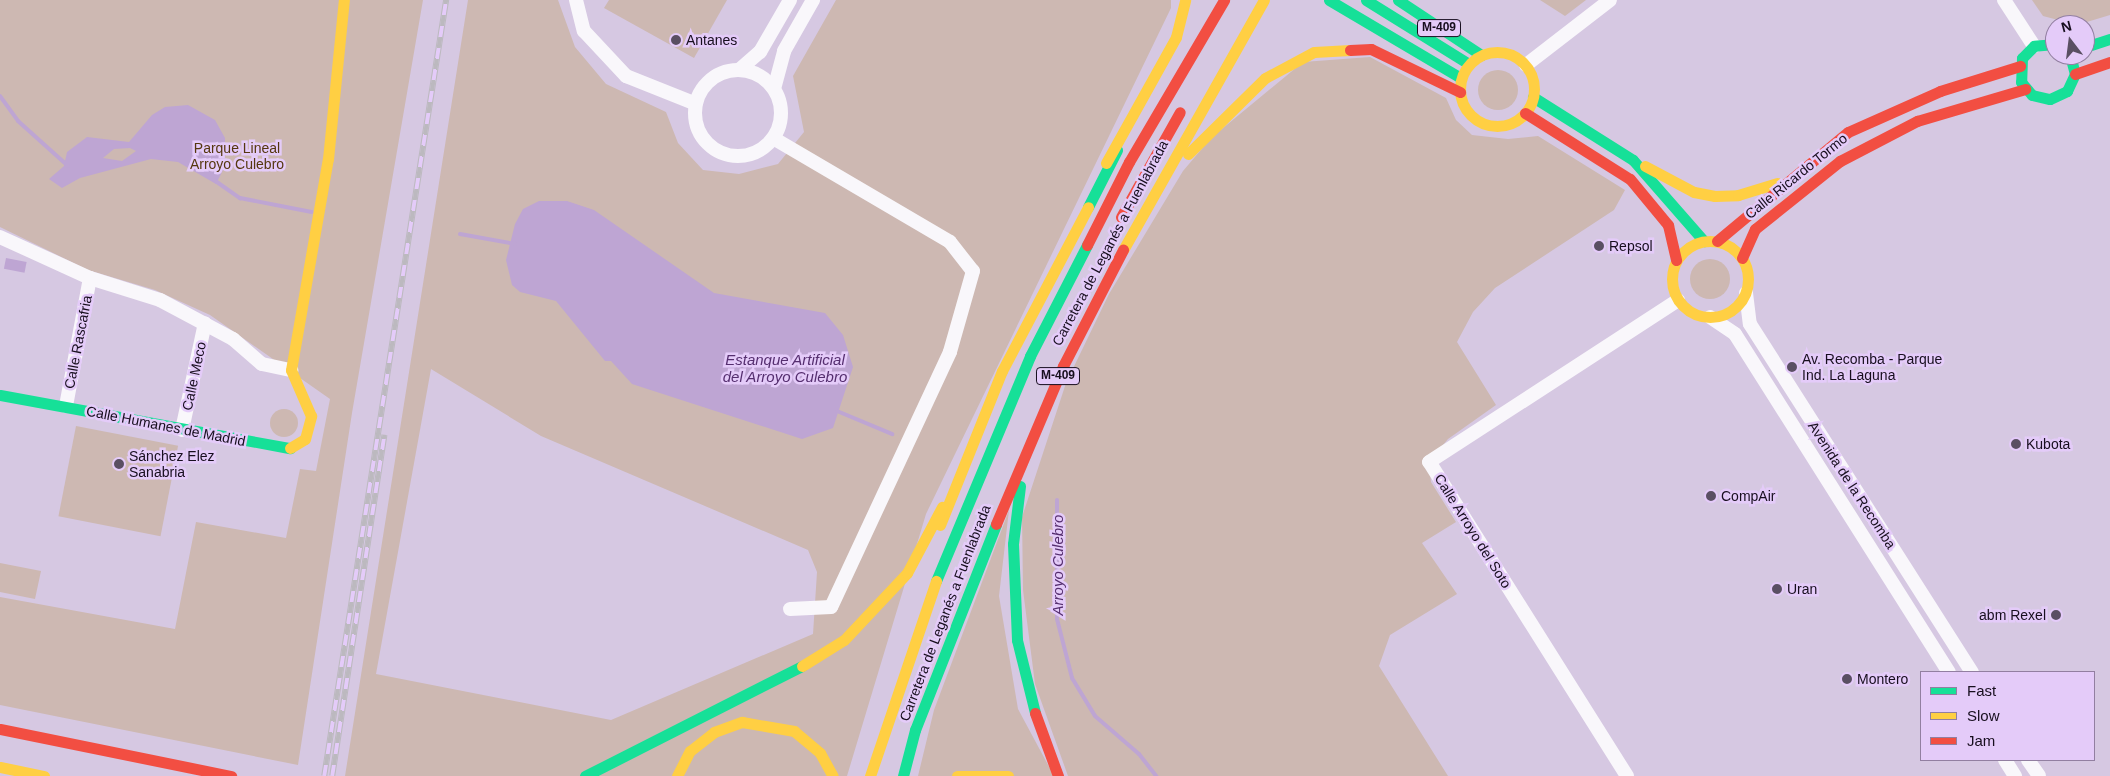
<!DOCTYPE html>
<html>
<head>
<meta charset="utf-8">
<style>
	body { margin:0 }
	#map { position:relative; width:2110px; height:776px; overflow:hidden; background:#d6c8e2; font-family:Arial,sans-serif }
	div>[style] { position:absolute }
	[style*='--x'] { left:calc(var(--x)*1px); top:calc(var(--y)*1px); width:calc(var(--w)*1px); rotate:calc(var(--a)*1deg) }
	.green>* { inset:0; background:#cdb8b2; transform-origin:0 0 }
	.round { border-radius:50% }
	.water>* { inset:0; background:#bea5d3; transform-origin:0 0 }
	.stream>* { height:4px; margin:-2px; padding:0 2px; transform-origin:2px; border-radius:2px; background:#bea5d3 }
	.street>* { height:14px; margin:-7px; padding:0 7px; transform-origin:7px; border-radius:7px; background:#f9f7fb }
	.street>.ring { margin:-7px; padding:0; box-sizing:content-box; background:none; border:14px solid #f9f7fb; border-radius:50% }
	.fast>* { height:11px; margin:-5.5px; padding:0 5.5px; transform-origin:5.5px; border-radius:5.5px; background:#16e098 }
	.slow>* { height:11px; margin:-5.5px; padding:0 5.5px; transform-origin:5.5px; border-radius:5.5px; background:#ffcf43 }
	.slow>.ring { margin:-5.5px; padding:0; box-sizing:content-box; background:none; border:11px solid #ffcf43; border-radius:50% }
	.jam>* { height:11px; margin:-5.5px; padding:0 5.5px; transform-origin:5.5px; border-radius:5.5px; background:#f24e42 }
	.rail>* { height:5.5px; margin-top:-2.75px; transform-origin:0; background:repeating-linear-gradient(90deg,#e4cbf9 0 11px,#bcb9bf 0 22px); box-sizing:border-box; border-block:1px solid #bcb9bf }
	.dots>* { width:14px; height:14px; translate:-50% -50%; box-sizing:border-box; border:2px solid #e4cbf9; border-radius:50% }
	span { translate:-50% -50%; white-space:nowrap; text-align:center; line-height:1.15; -webkit-text-stroke:5px #e4cbf9; paint-order:stroke }
	.shield-label span { padding:1px 4px; background:#e4cbf9; border:1px solid; border-radius:4px; -webkit-text-stroke-width:0 }
	.shield-label { font-size:12px; color:#170e1e; font-weight:700 }
	.poi-label { font-size:14px; color:#170e1e }
	.left { translate:0 -50%; text-align:left }
	.right { translate:-100% -50%; text-align:right }
	.park-label { font-size:14px; color:#55370f }
	.street-label { font-size:14px; color:#170e1e }
	.water-label { font-size:15px; color:#552e6f; font-style:italic }
	.legend { position:absolute; left:1920px; top:671px; width:175px; height:90px; box-sizing:border-box; background:#e4cbf9; border:1px solid #927fa1; margin:0; padding:6px 9px; list-style:none; font-size:15px; color:#170e1e }
	.legend li { display:flex; align-items:center; gap:10px; height:25px }
	.legend b { width:25px; border:1px solid #927fa1 }
	.north { position:absolute; left:2045px; top:15px; width:50px; height:50px; box-sizing:border-box; background:#e4cbf9; border:1px solid #927fa1; border-radius:50%; rotate:345deg; font-size:14px; font-weight:700; line-height:20px; text-align:center; color:#170e1e }
	.north::after { content:''; display:block; margin:auto; width:18px; height:22px; background:#5a4f63; clip-path:polygon(50% 0,100% 100%,50% 72%,0 100%) }
</style>
</head>
<body>
<div id="map">
	<div class="green">
		<i style="clip-path:polygon(0 0,423px 0,352px 413px,298px 765px,0 705px,0 597px,175px 629px,196px 522px,286px 538px,300px 469px,316px 471px,330px 399px,210px 315px,155px 290px,88px 270px,0 227px)"></i>
		<i style="clip-path:polygon(evenodd,468px 0,558px 0,575px 47px,606px 84px,666px 112px,678px 143px,703px 170px,739px 174px,778px 164px,804px 132px,793px 76px,836px 0,1171px 0,1171px 8px,926px 514px,847px 776px,345px 776px,468px 0,431px 369px,541px 436px,808px 550px,817px 572px,813px 634px,611px 720px,376px 674px,431px 369px)"></i>
		<i style="clip-path:polygon(609px 0,727px 0,694px 58px,604px 8px)"></i>
		<i style="clip-path:polygon(1540px 0,1586px 0,1565px 16px)"></i>
		<i style="clip-path:polygon(2032px 0,2110px 0,2110px 15px,2077px 25px,2043px 16px)"></i>
		<i style="clip-path:polygon(1370px 57px,1446px 98px,1456px 120px,1472px 135px,1508px 139px,1538px 136px,1625px 190px,1614px 210px,1495px 288px,1473px 312px,1457px 342px,1496px 405px,1448px 439px,1429px 462px,1431px 482px,1456px 522px,1422px 543px,1457px 594px,1390px 635px,1379px 666px,1448px 776px,1068px 776px,1035px 684px,1023px 590px,1022px 517px,1066px 383px,1109px 294px,1183px 171px,1211px 138px,1303px 62px)"></i>
		<i class="round" style="left:1478px;top:70px;width:40px;height:40px"></i>
		<i class="round" style="left:1690px;top:259px;width:40px;height:40px"></i>
		<i class="round" style="left:270px;top:409px;width:28px;height:28px"></i>
		<i style="left:76px;top:426px;width:104px;height:92px;rotate:11deg"></i>
		<i style="clip-path:polygon(1009px 510px,999px 596px,1018px 709px,1054px 776px,918px 776px,934px 710px)"></i>
		<i style="clip-path:polygon(0 563px,41px 571px,35px 599px,0 592px)"></i>
	</div>
	<div class="water">
		<i style="clip-path:polygon(evenodd,188px 105px,215px 120px,225px 138px,225px 166px,216px 184px,178px 162px,151px 159px,80px 178px,62px 188px,49px 179px,64px 166px,67px 152px,87px 137px,129px 142px,152px 115px,165px 107px,188px 105px,130px 148px,136px 151px,122px 161px,103px 158px,114px 149px,130px 148px)"></i>
		<i style="clip-path:polygon(539px 201px,567px 201px,594px 210px,714px 293px,825px 313px,843px 335px,853px 367px,833px 428px,802px 439px,632px 384px,611px 361px,605px 361px,556px 301px,520px 292px,512px 285px,506px 260px,515px 224px,523px 209px)"></i>
		<i style="left:6px;top:258px;width:21px;height:11px;rotate:11deg"></i>
	</div>
	<div class="stream">
		<i style="--x:0;--y:96;--w:31;--a:54"></i>
		<i style="--x:18;--y:121;--w:67;--a:42"></i>
		<i style="--x:214;--y:180;--w:32;--a:35"></i>
		<i style="--x:240;--y:198;--w:73;--a:11"></i>
		<i style="--x:460;--y:234;--w:56;--a:10.3"></i>
		<i style="--x:837;--y:411;--w:60;--a:22.7"></i>
		<i style="--x:1057;--y:500;--w:119;--a:90"></i>
		<i style="--x:1057;--y:619;--w:61;--a:75.7"></i>
		<i style="--x:1072;--y:678;--w:44;--a:58.8"></i>
		<i style="--x:1095;--y:716;--w:58;--a:40.8"></i>
		<i style="--x:1139;--y:754;--w:28;--a:52"></i>
	</div>
	<div class="street">
		<i style="--x:576;--y:0;--w:32;--a:76"></i>
		<i style="--x:584;--y:31;--w:62;--a:47"></i>
		<i style="--x:626;--y:76;--w:75;--a:21.8"></i>
		<i style="--x:2004;--y:0;--w:55;--a:56.9"></i>
		<i style="--x:1526;--y:65;--w:106;--a:-37.7"></i>
		<i style="--x:739;--y:70;--w:28;--a:-41"></i>
		<i style="--x:760;--y:52;--w:60;--a:-60"></i>
		<i class="ring" style="left:695px;top:70px;width:72px;height:72px"></i>
		<i style="--x:774;--y:89;--w:39;--a:-75"></i>
		<i style="--x:784;--y:51;--w:59;--a:-60.4"></i>
		<i style="--x:773;--y:138;--w:205;--a:30.4"></i>
		<i style="--x:950;--y:242;--w:37;--a:52"></i>
		<i style="--x:973;--y:271;--w:84;--a:105.9"></i>
		<i style="--x:950;--y:352;--w:281;--a:115"></i>
		<i style="--x:831;--y:607;--w:41;--a:177.2"></i>
		<i style="--x:0;--y:237;--w:99;--a:24.5"></i>
		<i style="--x:90;--y:278;--w:73;--a:17.4"></i>
		<i style="--x:160;--y:300;--w:83;--a:28.1"></i>
		<i style="--x:233;--y:339;--w:38;--a:41"></i>
		<i style="--x:262;--y:364;--w:30;--a:12"></i>
		<i style="--x:1746;--y:293;--w:31;--a:83"></i>
		<i style="--x:1750;--y:324;--w:413;--a:57.5"></i>
		<i style="--x:1710;--y:317;--w:30;--a:34"></i>
		<i style="--x:1735;--y:334;--w:400;--a:57.7"></i>
		<i style="--x:66;--y:406;--w:130;--a:-79.4"></i>
		<i style="--x:182;--y:430;--w:109;--a:-77.9"></i>
		<i style="--x:2005;--y:760;--w:19;--a:58"></i>
		<i style="--x:2028;--y:760;--w:19;--a:55"></i>
		<i style="--x:1627;--y:776;--w:371;--a:-122.2"></i>
		<i style="--x:1429;--y:462;--w:297;--a:-33"></i>
	</div>
	<div class="fast">
		<i style="--x:1329;--y:0;--w:153;--a:30.6"></i>
		<i style="--x:1366;--y:0;--w:121;--a:31.9"></i>
		<i style="--x:1398;--y:0;--w:100;--a:33.5"></i>
		<i style="--x:2055;--y:44;--w:21;--a:175"></i>
		<i style="--x:2034;--y:46;--w:17;--a:135"></i>
		<i style="--x:2022;--y:58;--w:24;--a:92"></i>
		<i style="--x:2021;--y:82;--w:17;--a:50"></i>
		<i style="--x:2032;--y:95;--w:18;--a:13"></i>
		<i style="--x:2050;--y:99;--w:19;--a:-25"></i>
		<i style="--x:2067;--y:91;--w:19;--a:-65"></i>
		<i style="--x:2075;--y:74;--w:20;--a:-105"></i>
		<i style="--x:2085;--y:47;--w:26;--a:-18"></i>
		<i style="--x:1533;--y:97;--w:118;--a:32.2"></i>
		<i style="--x:1633;--y:160;--w:108;--a:48.8"></i>
		<i style="--x:1088;--y:207;--w:64;--a:-63"></i>
		<i style="--x:0;--y:395;--w:295;--a:10.4"></i>
		<i style="--x:1020;--y:486;--w:58;--a:96.9"></i>
		<i style="--x:1013;--y:544;--w:96;--a:87.6"></i>
		<i style="--x:1017;--y:640;--w:75;--a:76.1"></i>
		<i style="--x:936;--y:581;--w:244;--a:-67.3"></i>
		<i style="--x:1030;--y:356;--w:125;--a:-62.8"></i>
		<i style="--x:585;--y:776;--w:243;--a:-26.9"></i>
		<i style="--x:903;--y:776;--w:48;--a:-75.4"></i>
		<i style="--x:915;--y:730;--w:221;--a:-68.5"></i>
	</div>
	<div class="slow">
		<i class="ring" style="left:1460px;top:52px;width:63px;height:63px"></i>
		<i style="--x:1188;--y:154;--w:108;--a:-44.6"></i>
		<i style="--x:1265;--y:78;--w:55;--a:-28"></i>
		<i style="--x:1314;--y:52;--w:36;--a:-3"></i>
		<i style="--x:1106;--y:163;--w:144;--a:-60.9"></i>
		<i style="--x:1176;--y:37;--w:38;--a:-76"></i>
		<i style="--x:1645;--y:166;--w:55;--a:28"></i>
		<i style="--x:1694;--y:192;--w:21;--a:11"></i>
		<i style="--x:1715;--y:196;--w:23;--a:-2"></i>
		<i style="--x:1738;--y:195;--w:41;--a:-17.1"></i>
		<i class="ring" style="left:1672px;top:241px;width:65px;height:65px"></i>
		<i style="--x:1123;--y:250;--w:287;--a:-60.6"></i>
		<i style="--x:290;--y:448;--w:17;--a:-31"></i>
		<i style="--x:305;--y:439;--w:24;--a:-75"></i>
		<i style="--x:311;--y:416;--w:50;--a:-113.5"></i>
		<i style="--x:291;--y:370;--w:214;--a:-80.1"></i>
		<i style="--x:328;--y:159;--w:160;--a:-84.3"></i>
		<i style="--x:940;--y:525;--w:166;--a:-68.1"></i>
		<i style="--x:1002;--y:371;--w:185;--a:-62.3"></i>
		<i style="--x:802;--y:666;--w:49;--a:-31.8"></i>
		<i style="--x:844;--y:640;--w:92;--a:-46.8"></i>
		<i style="--x:907;--y:573;--w:75;--a:-62.1"></i>
		<i style="--x:0;--y:767;--w:45;--a:11.6"></i>
		<i style="--x:677;--y:776;--w:28;--a:-63"></i>
		<i style="--x:690;--y:751;--w:31;--a:-38"></i>
		<i style="--x:714;--y:732;--w:30;--a:-20"></i>
		<i style="--x:742;--y:722;--w:53;--a:9.8"></i>
		<i style="--x:794;--y:731;--w:34;--a:40"></i>
		<i style="--x:820;--y:753;--w:26;--a:61"></i>
		<i style="--x:870;--y:776;--w:206;--a:-71.3"></i>
		<i style="--x:957;--y:776;--w:51;--a:0"></i>
	</div>
	<div class="jam">
		<i style="--x:1350;--y:50;--w:21;--a:-3"></i>
		<i style="--x:1371;--y:49;--w:99;--a:25.8"></i>
		<i style="--x:2075;--y:74;--w:37;--a:-19"></i>
		<i style="--x:1525;--y:113;--w:124;--a:32.2"></i>
		<i style="--x:1630;--y:179;--w:60;--a:50.4"></i>
		<i style="--x:1668;--y:225;--w:36;--a:77"></i>
		<i style="--x:1121;--y:217;--w:120;--a:-60.7"></i>
		<i style="--x:1717;--y:241;--w:170;--a:-39.8"></i>
		<i style="--x:1848;--y:132;--w:101;--a:-24"></i>
		<i style="--x:1940;--y:91;--w:84;--a:-17.4"></i>
		<i style="--x:1087;--y:245;--w:93;--a:-63.2"></i>
		<i style="--x:1129;--y:162;--w:188;--a:-59.6"></i>
		<i style="--x:1742;--y:258;--w:32;--a:-66"></i>
		<i style="--x:1755;--y:229;--w:109;--a:-38.7"></i>
		<i style="--x:1840;--y:161;--w:87;--a:-27.5"></i>
		<i style="--x:1917;--y:121;--w:113;--a:-16.5"></i>
		<i style="--x:996;--y:524;--w:172;--a:-67"></i>
		<i style="--x:1063;--y:366;--w:131;--a:-62.7"></i>
		<i style="--x:1035;--y:713;--w:67;--a:69.9"></i>
		<i style="--x:0;--y:729;--w:236;--a:11.5"></i>
	</div>
	<div class="rail">
		<i style="--x:324;--y:776;--w:786;--a:-81.07"></i>
		<i style="--x:332;--y:776;--w:345;--a:-81.3"></i>
	</div>
	<div class="dots">
		<i style="left:676px;top:40px;background:#5a4f63"></i>
		<i style="left:1599px;top:246px;background:#5a4f63"></i>
		<i style="left:1792px;top:367px;background:#5a4f63"></i>
		<i style="left:2016px;top:444px;background:#5a4f63"></i>
		<i style="left:119px;top:464px;background:#5a4f63"></i>
		<i style="left:1711px;top:496px;background:#5a4f63"></i>
		<i style="left:1777px;top:589px;background:#5a4f63"></i>
		<i style="left:2056px;top:615px;background:#5a4f63"></i>
		<i style="left:1847px;top:679px;background:#5a4f63"></i>
	</div>
	<div class="shield-label">
		<span style="left:1439px;top:28px">M-409</span>
		<span style="left:1058px;top:376px">M-409</span>
	</div>
	<div class="poi-label">
		<span class="left" style="left:686px;top:40px">Antanes</span>
		<span class="left" style="left:1609px;top:246px">Repsol</span>
		<span class="left" style="left:1802px;top:367px">Av. Recomba - Parque<br>Ind. La Laguna</span>
		<span class="left" style="left:2026px;top:444px">Kubota</span>
		<span class="left" style="left:129px;top:464px">Sánchez Elez<br>Sanabria</span>
		<span class="left" style="left:1721px;top:496px">CompAir</span>
		<span class="left" style="left:1787px;top:589px">Uran</span>
		<span class="right" style="left:2046px;top:615px">abm Rexel</span>
		<span class="left" style="left:1857px;top:679px">Montero</span>
	</div>
	<div class="park-label">
		<span style="left:237px;top:156px">Parque Lineal<br>Arroyo Culebro</span>
	</div>
	<div class="street-label">
		<span style="left:1796px;top:176px;rotate:-39deg">Calle Ricardo Tormo</span>
		<span style="left:1110px;top:243px;rotate:-62deg">Carretera de Leganés a Fuenlabrada</span>
		<span style="left:78px;top:342px;rotate:-79deg">Calle Rascafria</span>
		<span style="left:194px;top:376px;rotate:-78deg">Calle Meco</span>
		<span style="left:166px;top:426px;rotate:11deg">Calle Humanes de Madrid</span>
		<span style="left:1852px;top:485px;rotate:57deg">Avenida de la Recomba</span>
		<span style="left:1473px;top:531px;rotate:58deg">Calle Arroyo del Soto</span>
		<span style="left:945px;top:613px;rotate:-69deg">Carretera de Leganés a Fuenlabrada</span>
	</div>
	<div class="water-label">
		<span style="left:785px;top:368px">Estanque Artificial<br>del Arroyo Culebro</span>
		<span style="left:1058px;top:565px;rotate:-90deg">Arroyo Culebro</span>
	</div>
	<ul class="legend">
	<li><b style="height:6px;background:#16e098"></b>Fast</li>
	<li><b style="height:6px;background:#ffcf43"></b>Slow</li>
	<li><b style="height:6px;background:#f24e42"></b>Jam</li>
	</ul>
	<div class="north">N</div>
</div>
</body>
</html>
